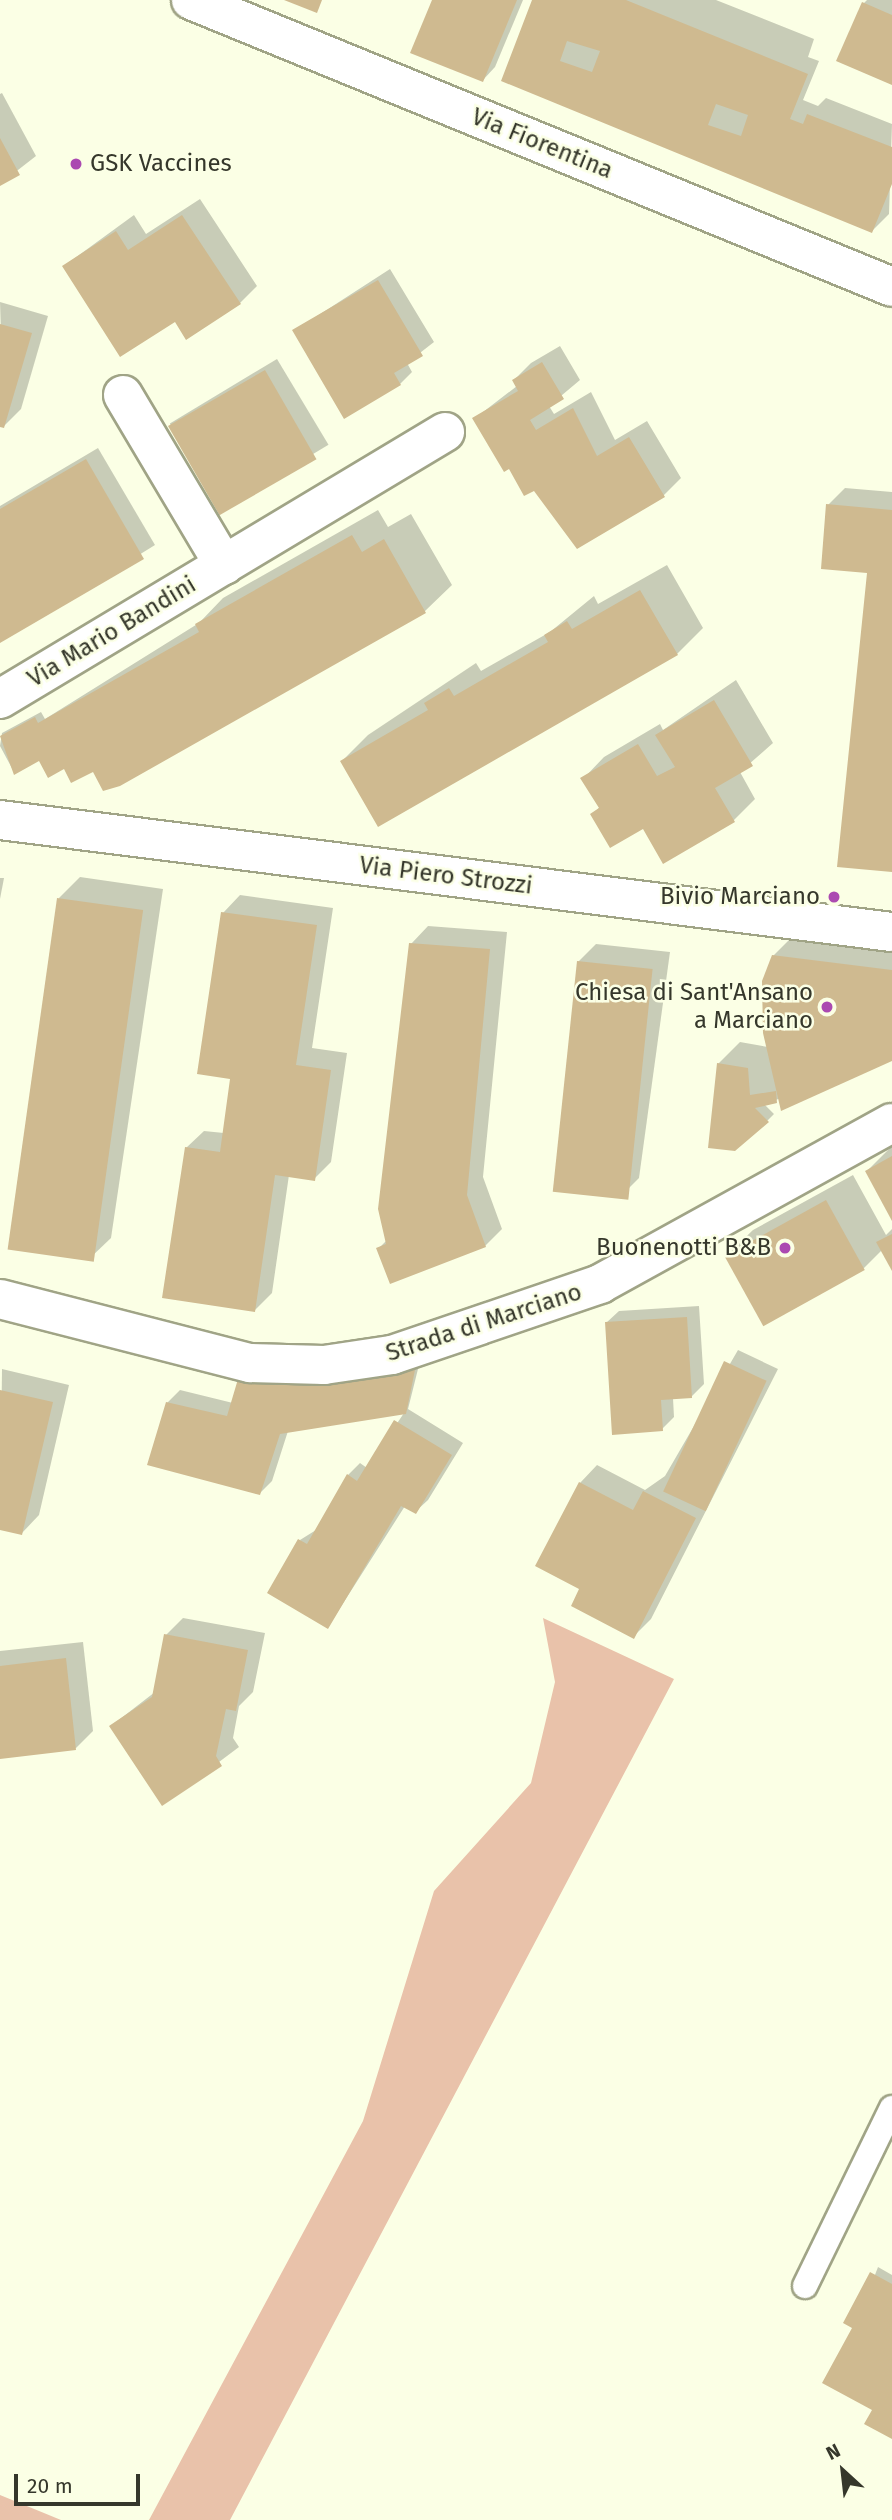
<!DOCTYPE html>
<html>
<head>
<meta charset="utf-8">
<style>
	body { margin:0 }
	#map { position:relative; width:892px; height:2520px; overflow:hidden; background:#fbffe5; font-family:"Fira Sans",sans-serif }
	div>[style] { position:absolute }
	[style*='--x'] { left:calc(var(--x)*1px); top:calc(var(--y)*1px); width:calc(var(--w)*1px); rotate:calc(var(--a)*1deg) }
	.green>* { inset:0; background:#e9c2aa }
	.shadow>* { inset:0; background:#0003; transform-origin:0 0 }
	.building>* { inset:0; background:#cfba90; transform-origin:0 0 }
	.roads { filter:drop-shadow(2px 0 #a0a486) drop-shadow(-2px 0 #a0a486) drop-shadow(0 2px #a0a486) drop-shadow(0 -2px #a0a486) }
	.service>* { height:24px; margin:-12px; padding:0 12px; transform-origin:12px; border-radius:12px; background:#fff }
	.minor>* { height:38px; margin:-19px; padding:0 19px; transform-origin:19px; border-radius:19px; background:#fff }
	.secondary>* { height:38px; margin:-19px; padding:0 19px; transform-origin:19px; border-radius:19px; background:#fff }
	.dots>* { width:19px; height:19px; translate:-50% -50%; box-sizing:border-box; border:4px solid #fbffe5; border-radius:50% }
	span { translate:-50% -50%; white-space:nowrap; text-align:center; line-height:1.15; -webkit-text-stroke:5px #fbffe5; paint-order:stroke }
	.street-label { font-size:24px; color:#35372b }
	.poi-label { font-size:24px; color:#35372b }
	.left { translate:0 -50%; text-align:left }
	.right { translate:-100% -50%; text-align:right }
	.north { position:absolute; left:808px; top:2436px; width:70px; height:70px; -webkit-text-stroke:5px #fbffe5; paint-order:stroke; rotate:333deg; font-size:19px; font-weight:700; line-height:28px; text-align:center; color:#35372b }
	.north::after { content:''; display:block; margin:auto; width:24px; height:32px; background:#35372b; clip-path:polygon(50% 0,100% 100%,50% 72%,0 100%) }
	.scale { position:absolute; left:14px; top:2474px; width:126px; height:32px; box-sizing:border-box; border:4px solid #35372b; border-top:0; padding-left:9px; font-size:21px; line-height:24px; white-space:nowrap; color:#35372b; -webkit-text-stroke:5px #fbffe5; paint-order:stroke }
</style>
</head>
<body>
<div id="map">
	<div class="green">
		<i style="clip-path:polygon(543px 1618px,674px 1679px,230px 2520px,149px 2520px,363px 2121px,434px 1891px,531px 1783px,555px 1682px)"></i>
		<i style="clip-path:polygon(0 2495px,61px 2520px,0 2520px)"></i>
	</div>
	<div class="shadow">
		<i style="clip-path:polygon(434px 0,523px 0,495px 67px,483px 80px)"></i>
		<i style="clip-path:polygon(534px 0,716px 0,814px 39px,808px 57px,819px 61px,803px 100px,818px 106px,826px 98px,892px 124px,889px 214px,872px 231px,503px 80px)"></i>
		<i style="clip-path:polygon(867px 0,892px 0,892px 83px,864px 3px)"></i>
		<i style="clip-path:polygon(2px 93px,36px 156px,0 184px,0 94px)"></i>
		<i style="clip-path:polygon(200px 199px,257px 286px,240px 303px,175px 319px,64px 266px,134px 215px,146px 234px)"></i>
		<i style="clip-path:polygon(390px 269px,434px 342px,407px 363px,412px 372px,400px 384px,294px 331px)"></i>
		<i style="clip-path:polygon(0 302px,48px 316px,21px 409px,4px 426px)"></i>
		<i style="clip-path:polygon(560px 346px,580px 380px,549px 406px,554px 414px,591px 392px,615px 440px,647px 421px,681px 478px,664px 495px,535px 488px,474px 419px,517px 386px,514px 380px,531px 363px)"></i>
		<i style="left:277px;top:359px;width:100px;height:125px;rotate:59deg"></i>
		<i style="clip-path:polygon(98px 448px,155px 545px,0 641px,0 506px)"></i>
		<i style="clip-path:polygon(845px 488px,892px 492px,892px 871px,869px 571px,828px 505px)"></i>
		<i style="clip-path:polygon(378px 510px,388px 527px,411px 514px,452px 585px,425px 611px,120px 784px,93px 769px,40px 759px,14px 772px,0 746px,2px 733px,41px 712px,45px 719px,199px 623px,223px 598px)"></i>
		<i style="clip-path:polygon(667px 565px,703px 628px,677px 654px,342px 761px,368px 735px,476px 663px,481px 671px,550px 632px,594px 596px,598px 604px)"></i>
		<i style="clip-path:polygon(736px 680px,773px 743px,740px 772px,755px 799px,734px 820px,644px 826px,592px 814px,600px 807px,583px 779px,604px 757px,660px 724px,663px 730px)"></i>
		<i style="clip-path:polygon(80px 877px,163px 889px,111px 1238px,89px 1259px,59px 898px)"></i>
		<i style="clip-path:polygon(0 878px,4px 878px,0 899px)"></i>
		<i style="clip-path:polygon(240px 895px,333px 908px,312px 1048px,347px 1053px,331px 1162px,314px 1179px,289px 1175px,272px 1293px,255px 1310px,186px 1148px,204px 1131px,224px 1133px,232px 1077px,223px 913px)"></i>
		<i style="clip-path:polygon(428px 926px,507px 932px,483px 1177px,502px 1229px,485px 1246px,378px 1249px,387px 1240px,411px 944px)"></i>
		<i style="clip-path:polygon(795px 934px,892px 946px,892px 1059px,764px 1104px,774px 1114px,753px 1135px,718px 1064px,740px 1042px,768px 1047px,773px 956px)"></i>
		<i style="clip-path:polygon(596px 944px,670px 952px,639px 1178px,621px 1196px,578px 962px)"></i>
		<i style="clip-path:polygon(892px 1146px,892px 1217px,867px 1171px)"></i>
		<i style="clip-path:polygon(853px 1175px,886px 1235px,892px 1229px,892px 1268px,882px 1250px,864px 1268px,726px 1256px,753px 1230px)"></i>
		<i style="clip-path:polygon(699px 1306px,704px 1384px,691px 1397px,673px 1398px,674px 1417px,662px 1429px,606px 1323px,619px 1311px)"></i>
		<i style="clip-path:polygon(738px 1350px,778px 1369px,651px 1619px,634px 1636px,582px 1588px,580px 1483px,597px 1465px,645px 1490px,665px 1476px)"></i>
		<i style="clip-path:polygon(419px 1365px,408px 1409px,463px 1443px,428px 1500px,415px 1512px,405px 1506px,328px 1627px,300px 1540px,316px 1530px,348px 1475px,360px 1463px,367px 1468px,404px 1413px,288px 1431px,272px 1481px,260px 1493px,167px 1403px,180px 1390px,233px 1403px)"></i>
		<i style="clip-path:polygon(2px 1369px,69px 1385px,39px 1515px,22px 1533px,0 1528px)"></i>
		<i style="clip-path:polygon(183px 1618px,265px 1633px,253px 1692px,239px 1706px,233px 1738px,239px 1747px,163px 1804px,111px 1726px,155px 1692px,166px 1635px)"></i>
		<i style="clip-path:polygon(83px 1642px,93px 1731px,76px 1748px,0 1757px,0 1651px)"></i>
		<i style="clip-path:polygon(878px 2267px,892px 2275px,892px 2437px,855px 2327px)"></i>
	</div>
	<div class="building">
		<i style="clip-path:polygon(284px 0,322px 0,317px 13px)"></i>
		<i style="clip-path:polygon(432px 0,517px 0,483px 82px,410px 53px)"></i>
		<i style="clip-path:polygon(evenodd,532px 0,626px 0,808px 74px,790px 119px,803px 124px,807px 114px,892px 147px,892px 184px,872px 233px,501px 81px,532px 0,567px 41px,600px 51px,592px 72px,560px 61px,567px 41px,532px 0,716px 104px,748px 115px,741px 136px,708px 125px,716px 104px)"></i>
		<i style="clip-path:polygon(862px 2px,892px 15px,892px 85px,836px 61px)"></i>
		<i style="clip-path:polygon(0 138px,20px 175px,0 186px)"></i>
		<i style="clip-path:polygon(182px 215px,241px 304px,186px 340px,175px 322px,120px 357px,62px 266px,116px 231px,128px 250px)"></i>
		<i style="clip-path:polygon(378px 280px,423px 356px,394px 373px,401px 385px,344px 419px,292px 330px)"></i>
		<i style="clip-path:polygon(0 324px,32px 333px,4px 428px,0 427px)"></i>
		<i style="clip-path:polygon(542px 362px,564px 399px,530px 420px,536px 430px,573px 408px,597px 456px,629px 437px,665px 497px,577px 549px,534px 491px,524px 496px,509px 469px,504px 472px,472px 418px,518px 391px,512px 380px)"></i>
		<i style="left:265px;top:370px;width:103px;height:112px;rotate:60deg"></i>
		<i style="clip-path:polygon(86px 459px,144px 559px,0 643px,0 509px)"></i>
		<i style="clip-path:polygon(826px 504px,892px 510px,892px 872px,837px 867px,867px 573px,821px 569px)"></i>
		<i style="clip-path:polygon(352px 535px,362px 552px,384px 539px,426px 613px,120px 786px,103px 791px,93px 772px,71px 783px,64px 769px,48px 778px,39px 761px,14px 775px,0 736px,35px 717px,38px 723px,199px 632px,195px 624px)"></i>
		<i style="clip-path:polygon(640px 590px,678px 655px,378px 827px,340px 761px,428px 710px,424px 703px,449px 688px,454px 696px,548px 642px,544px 635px,567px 621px,572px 629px)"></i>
		<i style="clip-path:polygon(714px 700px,753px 766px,715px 788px,735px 822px,663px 864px,643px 829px,610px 848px,590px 814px,599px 808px,580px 778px,638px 744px,657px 776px,675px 767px,655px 735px)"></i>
		<i style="left:57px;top:898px;width:87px;height:355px;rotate:8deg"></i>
		<i style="clip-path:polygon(221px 912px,317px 925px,296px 1065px,331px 1070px,315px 1181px,275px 1175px,255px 1312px,162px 1298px,185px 1147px,220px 1152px,230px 1079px,197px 1074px)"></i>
		<i style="clip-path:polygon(409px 943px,490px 949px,467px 1195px,486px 1247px,390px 1284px,376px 1248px,386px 1244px,378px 1209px)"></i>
		<i style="clip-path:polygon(772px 955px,892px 970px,892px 1061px,781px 1111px,763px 1033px,762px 981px)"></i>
		<i style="left:577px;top:961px;width:76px;height:232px;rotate:6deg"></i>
		<i style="clip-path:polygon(717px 1063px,748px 1068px,750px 1095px,776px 1091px,777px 1103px,755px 1108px,769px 1122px,735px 1151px,708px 1148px)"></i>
		<i style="clip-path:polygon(892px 1156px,892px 1221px,865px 1171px)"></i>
		<i style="left:826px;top:1200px;width:80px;height:116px;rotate:61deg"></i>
		<i style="clip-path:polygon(892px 1234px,892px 1271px,876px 1242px)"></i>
		<i style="clip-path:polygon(687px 1317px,692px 1398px,661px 1400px,663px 1431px,612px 1435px,605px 1322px)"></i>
		<i style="left:724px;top:1361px;width:47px;height:144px;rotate:25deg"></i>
		<i style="clip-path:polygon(415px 1370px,406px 1414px,280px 1434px,260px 1495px,147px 1465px,166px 1402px,227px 1416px,238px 1379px,363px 1378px)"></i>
		<i style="clip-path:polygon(0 1390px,53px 1402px,22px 1535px,0 1530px)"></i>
		<i style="clip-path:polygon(394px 1420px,452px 1455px,416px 1514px,401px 1506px,328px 1629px,267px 1593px,298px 1539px,307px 1544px,347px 1474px,357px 1481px)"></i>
		<i style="clip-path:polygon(579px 1482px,633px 1510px,643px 1491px,696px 1518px,634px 1639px,571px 1606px,579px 1589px,535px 1566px)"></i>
		<i style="clip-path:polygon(164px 1634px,248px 1650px,236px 1711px,226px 1709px,216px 1756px,222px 1766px,162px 1806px,109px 1726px,152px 1697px)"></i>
		<i style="clip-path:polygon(66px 1658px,76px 1750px,0 1759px,0 1666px)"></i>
		<i style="clip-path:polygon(870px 2272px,892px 2284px,892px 2439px,864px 2424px,872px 2410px,822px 2383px,852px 2328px,843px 2323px)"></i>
	</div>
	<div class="roads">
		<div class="service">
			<i style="--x:805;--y:2286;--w:198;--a:-64"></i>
		</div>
		<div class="minor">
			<i style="--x:123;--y:395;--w:198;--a:59.3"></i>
			<i style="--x:0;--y:699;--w:519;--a:-30.96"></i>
			<i style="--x:0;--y:820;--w:899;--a:7.16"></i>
			<i style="--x:0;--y:1299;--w:258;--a:14.4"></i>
			<i style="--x:250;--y:1363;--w:74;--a:1.5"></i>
			<i style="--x:324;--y:1365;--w:69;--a:-8.4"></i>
			<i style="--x:392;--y:1355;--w:220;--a:-18.8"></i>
			<i style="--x:600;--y:1284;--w:333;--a:-28.9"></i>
		</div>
		<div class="secondary">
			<i style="--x:191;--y:0;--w:757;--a:22.26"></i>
		</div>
	</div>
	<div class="dots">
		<i style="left:76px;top:164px;background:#ab4ab1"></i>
		<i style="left:834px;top:897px;background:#ab4ab1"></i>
		<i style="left:827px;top:1007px;background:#ab4ab1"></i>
		<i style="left:785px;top:1248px;background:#ab4ab1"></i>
	</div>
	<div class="street-label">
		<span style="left:542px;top:144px;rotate:22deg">Via Fiorentina</span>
		<span style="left:112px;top:632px;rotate:-31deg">Via Mario Bandini</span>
		<span style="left:446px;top:876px;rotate:7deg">Via Piero Strozzi</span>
		<span style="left:484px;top:1323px;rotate:-18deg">Strada di Marciano</span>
	</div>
	<div class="poi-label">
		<span class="left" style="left:90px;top:164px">GSK Vaccines</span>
		<span class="right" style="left:820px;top:897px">Bivio Marciano</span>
		<span class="right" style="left:813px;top:1007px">Chiesa di Sant'Ansano<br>a Marciano</span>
		<span class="right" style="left:771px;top:1248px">Buonenotti B&amp;B</span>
	</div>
	<div class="north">N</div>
	<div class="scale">20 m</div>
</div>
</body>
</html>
